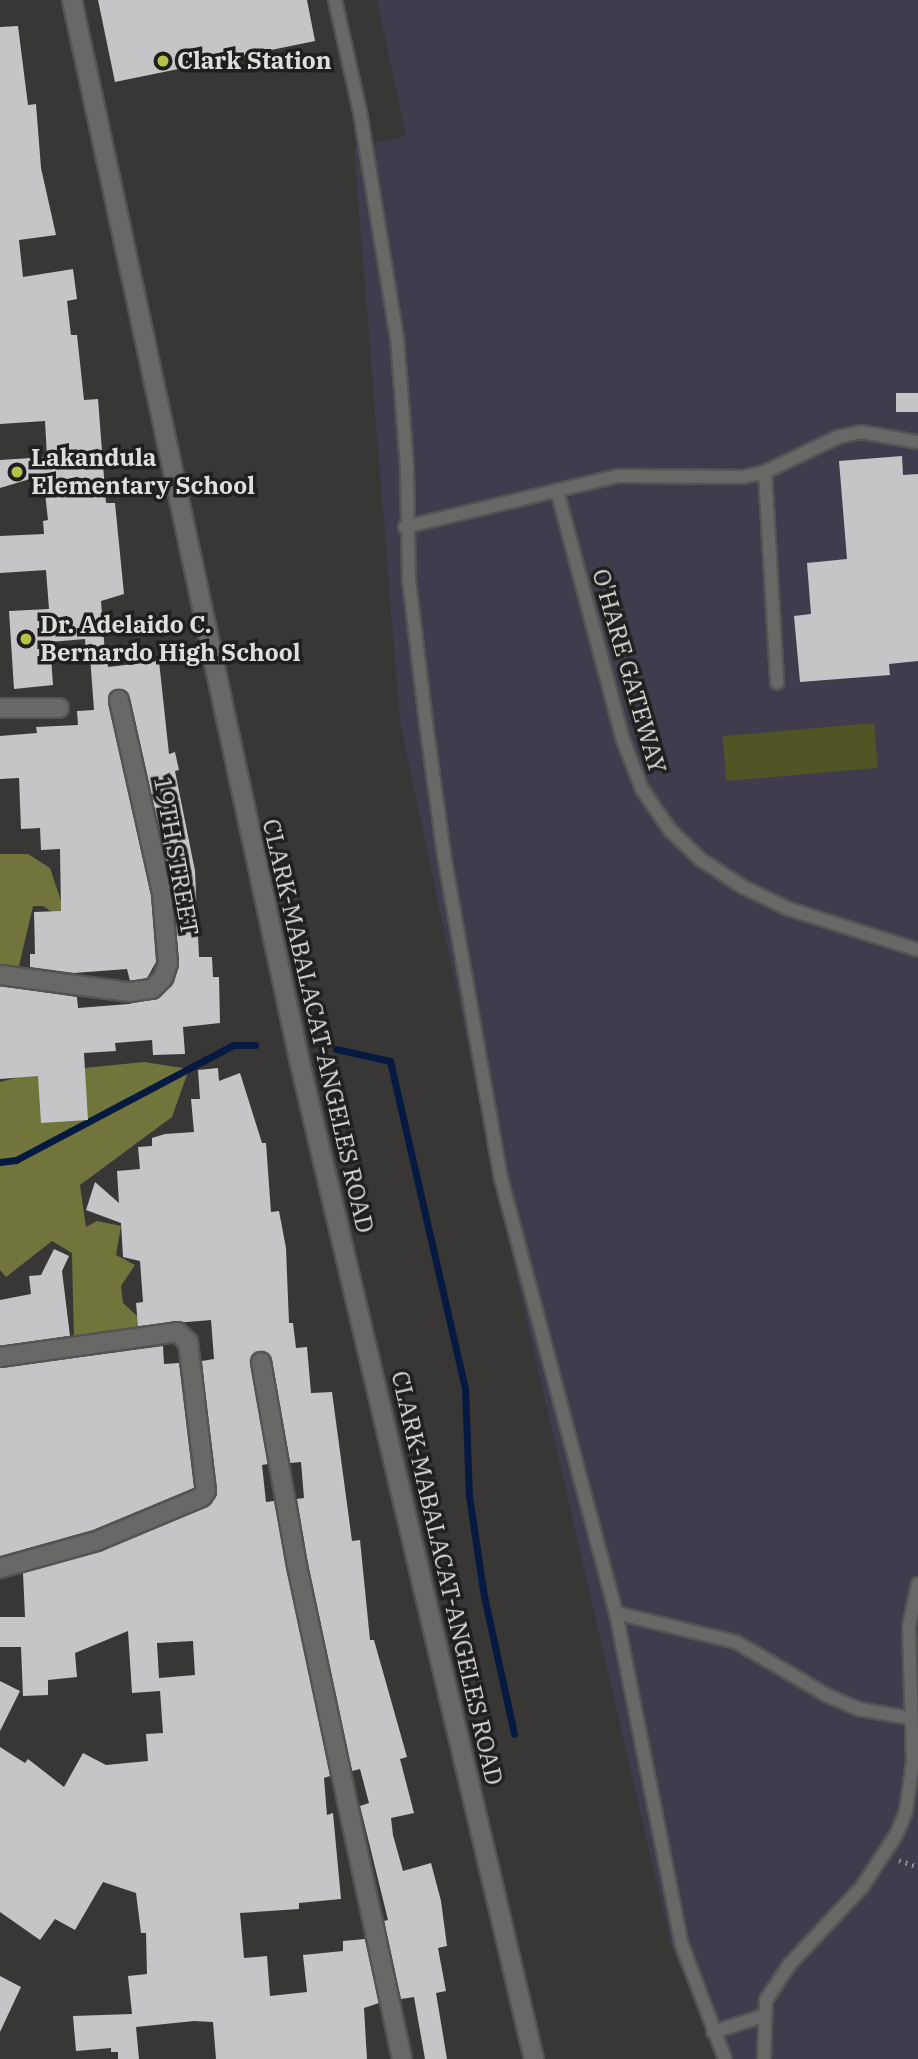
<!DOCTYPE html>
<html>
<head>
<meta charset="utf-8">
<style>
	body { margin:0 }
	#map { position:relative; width:918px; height:2059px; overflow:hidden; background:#393735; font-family:"IBM Plex Serif",serif }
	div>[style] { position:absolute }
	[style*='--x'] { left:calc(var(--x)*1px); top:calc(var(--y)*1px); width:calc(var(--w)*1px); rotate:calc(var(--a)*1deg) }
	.commercial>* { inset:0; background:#413c4d }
	.green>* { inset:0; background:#515424; transform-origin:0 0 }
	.forest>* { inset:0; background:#71753b }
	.stream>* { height:7px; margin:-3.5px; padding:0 3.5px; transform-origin:3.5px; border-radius:3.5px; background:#061941 }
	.building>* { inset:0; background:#c5c4c7; transform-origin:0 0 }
	.path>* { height:4.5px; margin-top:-2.25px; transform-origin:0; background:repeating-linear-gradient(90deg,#8f8e8c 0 2px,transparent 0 7px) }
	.roads { filter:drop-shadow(2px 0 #555453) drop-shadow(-2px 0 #555453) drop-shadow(0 2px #555453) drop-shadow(0 -2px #555453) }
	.lane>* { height:12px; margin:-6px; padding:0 6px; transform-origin:6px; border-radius:6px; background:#6a6866 }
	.street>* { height:18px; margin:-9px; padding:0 9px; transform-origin:9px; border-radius:9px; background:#6a6866 }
	.secondary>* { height:18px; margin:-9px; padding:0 9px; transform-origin:9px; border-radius:9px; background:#6a6866 }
	.dots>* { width:19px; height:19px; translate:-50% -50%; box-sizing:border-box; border:4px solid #201f1e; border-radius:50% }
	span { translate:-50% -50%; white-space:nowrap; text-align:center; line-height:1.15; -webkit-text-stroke:7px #201f1e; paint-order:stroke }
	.poi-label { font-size:24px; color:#dfdedd; font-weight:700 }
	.left { translate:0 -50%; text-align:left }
	.street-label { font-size:24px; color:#dfdedd }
</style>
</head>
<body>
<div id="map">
	<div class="commercial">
		<i style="clip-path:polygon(377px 0,918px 0,918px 2059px,719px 2059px,671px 1945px,515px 1269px,400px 721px,354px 148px,406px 136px)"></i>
	</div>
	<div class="green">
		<i style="left:874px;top:723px;width:45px;height:152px;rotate:85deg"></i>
	</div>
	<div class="forest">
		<i style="clip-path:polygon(0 854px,28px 854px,50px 868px,63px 907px,63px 919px,43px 906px,33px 906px,19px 966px,0 966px)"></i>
		<i style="clip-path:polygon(144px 1062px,189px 1069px,172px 1117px,80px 1185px,86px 1227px,97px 1221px,121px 1226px,116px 1255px,135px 1265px,121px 1286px,123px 1303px,149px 1327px,117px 1340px,106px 1332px,97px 1343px,74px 1343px,72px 1253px,52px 1241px,6px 1277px,0 1270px,0 1082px,35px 1073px)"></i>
	</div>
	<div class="stream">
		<i style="--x:336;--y:1049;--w:55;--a:12.5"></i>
		<i style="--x:390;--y:1061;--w:335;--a:77.1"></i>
		<i style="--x:465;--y:1388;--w:108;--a:87.9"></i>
		<i style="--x:469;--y:1496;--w:101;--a:81.5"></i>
		<i style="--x:484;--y:1596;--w:141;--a:77.7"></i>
		<i style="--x:0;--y:1162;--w:16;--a:-7"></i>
		<i style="--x:16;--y:1160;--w:246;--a:-27.9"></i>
		<i style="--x:233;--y:1045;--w:22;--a:0"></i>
	</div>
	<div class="building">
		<i style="clip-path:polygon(98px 0,307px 0,315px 41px,115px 82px)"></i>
		<i style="clip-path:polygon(18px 26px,28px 105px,36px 104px,41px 168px,56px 235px,19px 240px,23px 277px,73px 269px,77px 299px,67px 301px,71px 335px,77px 335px,84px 400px,98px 399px,106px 503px,115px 503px,124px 594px,101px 601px,105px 653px,86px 654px,85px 639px,50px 642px,53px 685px,14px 689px,9px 611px,49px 609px,46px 570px,0 573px,0 536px,44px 534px,43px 521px,48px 520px,43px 475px,0 488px,0 460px,47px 457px,45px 421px,0 424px,0 27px)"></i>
		<i style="left:918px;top:393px;width:19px;height:22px;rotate:90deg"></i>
		<i style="clip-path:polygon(902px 456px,903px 475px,918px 474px,918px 661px,889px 664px,890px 675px,800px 682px,794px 616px,811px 614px,807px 563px,847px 559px,839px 461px)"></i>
		<i style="clip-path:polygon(107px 655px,108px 667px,159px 661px,169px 754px,175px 752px,179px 770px,175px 771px,195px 871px,199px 957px,212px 957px,213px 977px,219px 977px,220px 1023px,183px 1027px,185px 1054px,153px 1055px,152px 1040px,115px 1043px,116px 1051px,84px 1053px,88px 1120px,41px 1123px,38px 1076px,0 1079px,0 986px,77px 997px,78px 1008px,129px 1004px,160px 997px,174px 982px,179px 966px,173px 891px,130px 698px,117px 689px,108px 702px,151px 895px,156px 962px,147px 978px,130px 981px,127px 969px,74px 973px,30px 967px,30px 954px,35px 954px,34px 912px,61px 911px,60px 849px,41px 850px,40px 828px,21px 829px,19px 778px,0 779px,0 736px,37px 733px,36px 727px,78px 725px,77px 711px,94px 710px,90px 656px)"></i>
		<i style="clip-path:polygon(evenodd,218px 1068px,219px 1081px,240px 1073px,262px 1143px,266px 1143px,271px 1212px,279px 1211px,286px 1248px,289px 1323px,293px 1323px,296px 1348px,307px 1347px,311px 1393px,332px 1392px,352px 1541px,360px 1540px,370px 1640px,374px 1640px,407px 1757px,400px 1759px,414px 1813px,391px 1818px,393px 1835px,403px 1871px,431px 1863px,441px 1901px,447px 1946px,438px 1948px,446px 1991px,436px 1993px,447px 2059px,425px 2059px,414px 1997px,401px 1999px,384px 1921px,388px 1920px,360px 1806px,369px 1803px,360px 1769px,352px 1771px,308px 1564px,297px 1499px,304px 1498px,301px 1462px,290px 1463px,272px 1360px,264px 1351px,254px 1353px,250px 1363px,268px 1464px,262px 1465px,266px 1502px,274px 1501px,330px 1776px,324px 1778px,327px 1815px,333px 1813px,341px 1899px,299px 1903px,299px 1909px,240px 1913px,244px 1958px,267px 1956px,270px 1996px,307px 1992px,303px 1955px,343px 1951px,343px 1941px,365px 1939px,379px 2003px,364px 2008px,367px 2059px,216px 2059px,213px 2022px,194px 2021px,136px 2027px,139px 2059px,118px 2059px,118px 2052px,111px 2052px,111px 2048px,76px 2051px,73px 2016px,132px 2014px,128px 1976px,147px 1974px,146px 1933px,141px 1933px,136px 1893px,103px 1882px,75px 1930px,55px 1919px,40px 1940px,0 1912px,0 1747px,25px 1763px,28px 1759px,64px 1787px,83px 1753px,106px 1765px,148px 1761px,146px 1734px,163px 1733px,160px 1691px,132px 1693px,128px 1631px,75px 1653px,77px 1677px,48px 1680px,48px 1695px,23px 1696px,21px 1647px,0 1647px,0 1617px,25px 1617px,23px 1573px,101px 1551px,206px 1507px,216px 1496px,202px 1361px,214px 1359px,211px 1320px,138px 1326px,136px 1303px,143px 1302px,140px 1261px,123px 1257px,121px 1223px,86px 1210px,95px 1182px,119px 1203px,117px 1171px,140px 1169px,138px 1147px,152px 1146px,152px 1138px,165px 1134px,194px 1132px,191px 1099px,200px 1099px,198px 1070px,218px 1068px,193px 1641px,195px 1675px,159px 1678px,157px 1643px,193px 1641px)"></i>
		<i style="clip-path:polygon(54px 1249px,69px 1256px,62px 1271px,70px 1336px,0 1346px,0 1300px,31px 1294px,29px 1276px,41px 1275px)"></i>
		<i style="clip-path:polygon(163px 1346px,164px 1364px,179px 1363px,194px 1488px,93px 1530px,0 1556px,0 1368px)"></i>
		<i style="clip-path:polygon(0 1681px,20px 1691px,0 1731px)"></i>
		<i style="clip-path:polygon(0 1976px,21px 1987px,0 2032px)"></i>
	</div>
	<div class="path">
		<i style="--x:899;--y:1860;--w:20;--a:20"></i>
	</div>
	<div class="roads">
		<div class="lane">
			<i style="--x:335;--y:0;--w:115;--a:77.4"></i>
			<i style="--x:360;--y:112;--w:228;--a:80.7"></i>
			<i style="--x:397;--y:337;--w:131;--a:85.6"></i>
			<i style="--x:407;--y:468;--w:112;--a:89"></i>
			<i style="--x:409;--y:580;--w:144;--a:83.2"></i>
			<i style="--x:426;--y:723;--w:133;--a:82.2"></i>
			<i style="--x:444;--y:855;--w:328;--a:80"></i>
			<i style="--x:501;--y:1178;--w:450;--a:75.2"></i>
			<i style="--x:616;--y:1613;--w:338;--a:78.8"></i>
			<i style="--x:682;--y:1945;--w:122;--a:69.3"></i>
			<i style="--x:765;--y:472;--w:211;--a:86.7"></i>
			<i style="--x:557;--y:490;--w:259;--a:75.2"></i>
			<i style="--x:623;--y:740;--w:53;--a:68.8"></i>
			<i style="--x:642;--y:789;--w:50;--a:55.7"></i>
			<i style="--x:670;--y:830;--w:42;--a:44"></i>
			<i style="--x:700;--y:859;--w:51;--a:33.1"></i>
			<i style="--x:743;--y:887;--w:51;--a:25.6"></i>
			<i style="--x:789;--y:909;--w:135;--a:17.6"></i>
			<i style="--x:405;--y:527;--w:218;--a:-13.5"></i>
			<i style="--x:617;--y:476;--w:126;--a:0.5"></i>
			<i style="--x:743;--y:477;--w:23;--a:-13"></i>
			<i style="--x:765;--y:472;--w:81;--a:-25.6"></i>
			<i style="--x:838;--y:437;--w:24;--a:-12"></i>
			<i style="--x:861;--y:432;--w:58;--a:10"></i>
			<i style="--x:616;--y:1613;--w:123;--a:13.6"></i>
			<i style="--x:736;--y:1642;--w:107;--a:30.4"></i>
			<i style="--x:828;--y:1696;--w:33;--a:23"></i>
			<i style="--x:858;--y:1709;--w:53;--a:9.8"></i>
			<i style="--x:713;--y:2032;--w:52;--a:-17.7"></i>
			<i style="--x:764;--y:2059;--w:59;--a:-88.1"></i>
			<i style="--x:766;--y:2000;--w:43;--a:-56.3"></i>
			<i style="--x:790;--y:1964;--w:105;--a:-46.9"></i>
			<i style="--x:862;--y:1887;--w:62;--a:-56.8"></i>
			<i style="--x:896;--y:1835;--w:26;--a:-67"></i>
			<i style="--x:906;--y:1811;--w:50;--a:-82"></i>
			<i style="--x:913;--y:1761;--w:135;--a:-91.7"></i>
			<i style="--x:909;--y:1626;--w:43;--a:-77.9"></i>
		</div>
		<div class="street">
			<i style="--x:0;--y:708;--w:59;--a:0"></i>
			<i style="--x:0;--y:975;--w:131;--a:7.5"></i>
			<i style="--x:130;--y:992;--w:22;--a:-8"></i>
			<i style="--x:152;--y:989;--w:16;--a:-45"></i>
			<i style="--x:163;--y:978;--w:16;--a:-72"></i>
			<i style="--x:168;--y:963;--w:70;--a:-94.9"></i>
			<i style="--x:162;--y:893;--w:198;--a:-102.6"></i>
			<i style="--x:0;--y:1357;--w:179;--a:-8"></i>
			<i style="--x:177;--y:1332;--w:15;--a:42"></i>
			<i style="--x:188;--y:1342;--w:150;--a:83.1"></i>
			<i style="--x:206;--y:1491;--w:7;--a:124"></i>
			<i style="--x:202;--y:1497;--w:114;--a:157.3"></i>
			<i style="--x:97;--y:1541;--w:101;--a:164.4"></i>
			<i style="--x:261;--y:1362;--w:207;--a:80"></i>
			<i style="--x:297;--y:1566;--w:504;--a:77.98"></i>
		</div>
		<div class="secondary">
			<i style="--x:72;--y:0;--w:1083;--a:77.9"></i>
			<i style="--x:299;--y:1059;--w:1027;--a:76.78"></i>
		</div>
	</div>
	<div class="dots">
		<i style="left:163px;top:61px;background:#b6c149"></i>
		<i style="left:17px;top:472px;background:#b6c149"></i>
		<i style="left:26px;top:639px;background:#b6c149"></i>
	</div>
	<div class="poi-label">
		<span class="left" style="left:177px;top:61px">Clark Station</span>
		<span class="left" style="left:31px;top:472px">Lakandula<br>Elementary School</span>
		<span class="left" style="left:40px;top:639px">Dr. Adelaido C.<br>Bernardo High School</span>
	</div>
	<div class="street-label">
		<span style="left:629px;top:671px;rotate:74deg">O'HARE GATEWAY</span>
		<span style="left:176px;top:856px;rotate:80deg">19TH STREET</span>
		<span style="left:318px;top:1026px;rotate:77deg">CLARK-MABALACAT-ANGELES ROAD</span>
		<span style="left:447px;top:1578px;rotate:77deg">CLARK-MABALACAT-ANGELES ROAD</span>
	</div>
</div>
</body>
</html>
